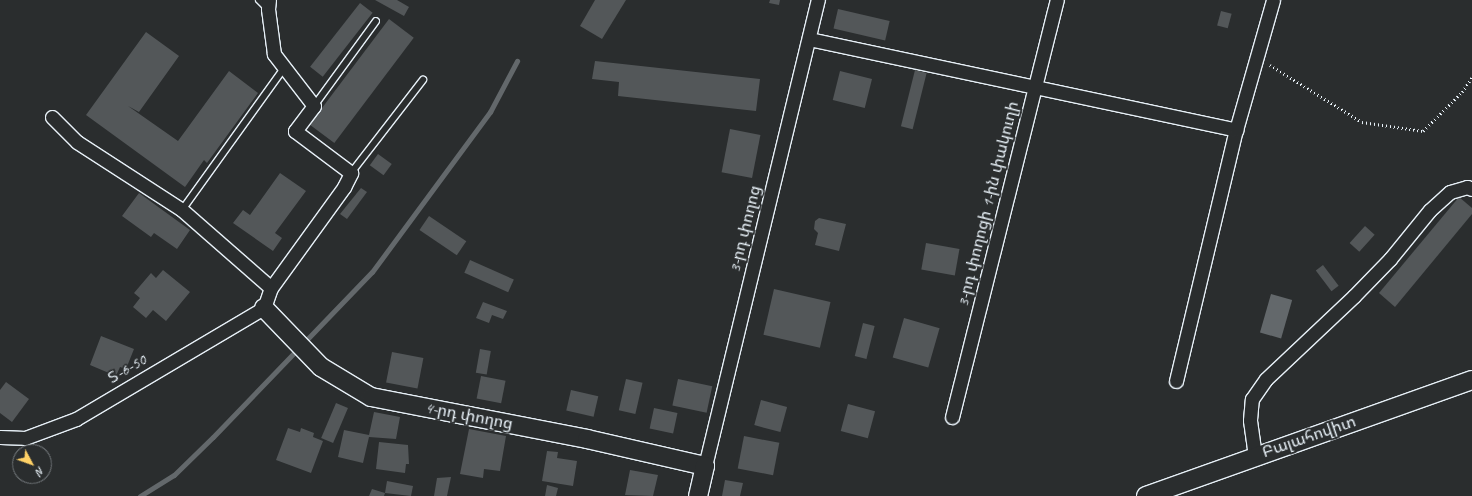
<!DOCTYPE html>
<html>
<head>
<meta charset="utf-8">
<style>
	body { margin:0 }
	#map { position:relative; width:1472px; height:496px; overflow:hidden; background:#2a2d2e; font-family:Caveat,"Noto Sans Armenian",sans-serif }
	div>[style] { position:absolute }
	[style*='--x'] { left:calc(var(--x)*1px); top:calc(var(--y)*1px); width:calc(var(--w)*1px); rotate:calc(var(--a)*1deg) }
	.water>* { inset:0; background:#63686b; transform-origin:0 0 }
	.stream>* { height:5px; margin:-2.5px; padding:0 2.5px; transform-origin:2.5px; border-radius:2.5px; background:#63686b }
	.building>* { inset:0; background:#535759; transform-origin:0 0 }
	.path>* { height:2.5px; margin-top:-1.25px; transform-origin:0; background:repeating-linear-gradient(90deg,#e8f1f8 0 1px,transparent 0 4px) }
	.roads { filter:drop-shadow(1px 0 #e8f1f8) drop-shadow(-1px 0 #e8f1f8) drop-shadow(0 1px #e8f1f8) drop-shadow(0 -1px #e8f1f8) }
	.lane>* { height:6px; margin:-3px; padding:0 3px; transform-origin:3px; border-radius:3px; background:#2a2d2e }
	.street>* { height:13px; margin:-6.5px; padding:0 6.5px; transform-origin:6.5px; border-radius:6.5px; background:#2a2d2e }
	.secondary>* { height:18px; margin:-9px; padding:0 9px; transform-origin:9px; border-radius:9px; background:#2a2d2e }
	span { translate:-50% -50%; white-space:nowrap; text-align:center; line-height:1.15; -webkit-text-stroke:3.5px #2a2d2e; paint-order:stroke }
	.street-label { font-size:16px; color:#e8f1f8 }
	.north { position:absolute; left:12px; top:444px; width:40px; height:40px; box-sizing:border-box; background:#2a2d2e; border:1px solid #767b7f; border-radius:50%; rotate:131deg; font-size:11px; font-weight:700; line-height:16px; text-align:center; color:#e8f1f8 }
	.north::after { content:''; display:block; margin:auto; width:14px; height:18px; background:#ffd166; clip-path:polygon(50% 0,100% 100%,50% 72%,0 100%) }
</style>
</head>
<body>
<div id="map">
	<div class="water">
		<i style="left:1271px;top:294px;width:22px;height:40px;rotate:16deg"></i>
	</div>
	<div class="stream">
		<i style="--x:140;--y:496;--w:40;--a:-32"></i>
		<i style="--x:174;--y:475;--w:54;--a:-44.3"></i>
		<i style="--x:213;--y:437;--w:229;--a:-46.1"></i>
		<i style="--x:372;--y:272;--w:199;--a:-53.6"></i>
		<i style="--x:490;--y:112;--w:58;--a:-62.1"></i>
	</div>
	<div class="building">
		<i style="clip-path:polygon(375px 0,397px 0,409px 7px,404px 16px)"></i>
		<i style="clip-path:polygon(595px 0,626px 0,602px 39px,580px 26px)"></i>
		<i style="clip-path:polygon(770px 0,780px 0,779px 5px,769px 3px)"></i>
		<i style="left:360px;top:3px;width:16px;height:81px;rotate:38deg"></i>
		<i style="left:838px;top:9px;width:53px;height:20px;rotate:13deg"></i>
		<i style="left:1221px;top:11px;width:11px;height:15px;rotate:15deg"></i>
		<i style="left:389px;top:19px;width:31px;height:132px;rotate:37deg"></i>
		<i style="clip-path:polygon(146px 32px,179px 56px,139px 112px,128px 106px,178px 141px,229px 71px,258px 93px,207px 163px,204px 160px,185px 187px,86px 115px)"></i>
		<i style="clip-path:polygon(595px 61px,760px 79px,756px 111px,618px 96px,619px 82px,592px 79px)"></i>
		<i style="left:915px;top:70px;width:12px;height:58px;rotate:14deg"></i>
		<i style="left:840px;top:71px;width:33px;height:30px;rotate:14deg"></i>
		<i style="left:730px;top:129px;width:31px;height:44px;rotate:11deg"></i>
		<i style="left:378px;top:154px;width:17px;height:14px;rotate:36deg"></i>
		<i style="clip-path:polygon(280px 173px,306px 191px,275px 233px,282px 238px,273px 251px,233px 223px,243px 210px,250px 215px)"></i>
		<i style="clip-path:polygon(361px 188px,367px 192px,347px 219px,340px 214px)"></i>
		<i style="clip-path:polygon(139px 193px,190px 230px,177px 249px,154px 233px,151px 237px,122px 216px)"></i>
		<i style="clip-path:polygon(1459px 197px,1472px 208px,1472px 214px,1395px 307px,1379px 293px)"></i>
		<i style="left:429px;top:216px;width:45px;height:17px;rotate:34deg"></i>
		<i style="clip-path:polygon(819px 218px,846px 224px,839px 251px,815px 245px,818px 233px,814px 229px,815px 221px)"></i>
		<i style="left:1365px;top:226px;width:13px;height:23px;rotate:42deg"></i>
		<i style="left:926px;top:243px;width:34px;height:27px;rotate:10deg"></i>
		<i style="left:470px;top:260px;width:48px;height:14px;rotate:24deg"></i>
		<i style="left:1323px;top:265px;width:26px;height:9px;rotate:53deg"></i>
		<i style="clip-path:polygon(163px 270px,190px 292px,166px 321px,153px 310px,146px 318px,133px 307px,140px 298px,134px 293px,151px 273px,156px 278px)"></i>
		<i style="left:774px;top:289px;width:58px;height:47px;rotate:13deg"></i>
		<i style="clip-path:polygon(483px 302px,507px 311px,503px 319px,492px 315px,489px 323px,476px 318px)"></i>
		<i style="left:904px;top:318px;width:37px;height:41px;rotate:16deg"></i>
		<i style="left:863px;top:323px;width:12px;height:34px;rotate:14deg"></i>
		<i style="clip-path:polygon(101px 336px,134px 349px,126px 369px,120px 367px,116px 376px,90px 365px)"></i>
		<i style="left:480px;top:349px;width:11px;height:24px;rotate:10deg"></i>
		<i style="left:392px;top:352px;width:32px;height:31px;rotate:11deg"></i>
		<i style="left:481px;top:376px;width:25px;height:23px;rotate:11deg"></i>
		<i style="left:626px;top:379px;width:17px;height:32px;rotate:13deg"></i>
		<i style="left:678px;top:379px;width:35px;height:27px;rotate:12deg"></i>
		<i style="clip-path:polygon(6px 382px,29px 399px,12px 422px,0 413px,0 390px)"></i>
		<i style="left:571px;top:390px;width:28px;height:21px;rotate:13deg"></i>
		<i style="left:761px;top:400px;width:27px;height:26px;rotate:15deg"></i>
		<i style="left:336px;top:403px;width:13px;height:38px;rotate:23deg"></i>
		<i style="left:848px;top:404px;width:28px;height:28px;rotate:15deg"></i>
		<i style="left:654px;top:408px;width:24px;height:21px;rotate:12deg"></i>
		<i style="clip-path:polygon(374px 412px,400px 417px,396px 439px,369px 437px,363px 463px,338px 457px,344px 430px,369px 435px)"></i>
		<i style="clip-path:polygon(288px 428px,300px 432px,301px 428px,314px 433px,313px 437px,323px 441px,311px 473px,276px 460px)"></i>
		<i style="clip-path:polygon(469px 429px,506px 436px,500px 471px,484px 469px,483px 478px,460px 474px)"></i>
		<i style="left:744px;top:436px;width:36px;height:33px;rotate:11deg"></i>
		<i style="clip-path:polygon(379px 442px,408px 445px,409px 464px,406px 464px,405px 473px,376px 469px)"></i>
		<i style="clip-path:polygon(547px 451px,558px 452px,557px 458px,577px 461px,573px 486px,542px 481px)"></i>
		<i style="clip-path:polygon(630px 470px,658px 475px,653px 496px,625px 495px)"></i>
		<i style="clip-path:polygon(451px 477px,447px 496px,434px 496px,437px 478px)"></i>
		<i style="clip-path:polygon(725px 480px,743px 483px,740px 496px,722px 496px)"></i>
		<i style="clip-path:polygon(387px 481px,413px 486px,411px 496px,385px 493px)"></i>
		<i style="clip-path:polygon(547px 485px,558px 488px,556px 496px,545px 496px)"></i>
		<i style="clip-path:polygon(372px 489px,385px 493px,384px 496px,369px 496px)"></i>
	</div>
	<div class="path">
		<i style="--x:1270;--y:65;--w:108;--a:31.8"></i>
		<i style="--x:1362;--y:122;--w:62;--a:8.4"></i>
		<i style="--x:1423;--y:131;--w:55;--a:-45"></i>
		<i style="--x:1462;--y:92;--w:18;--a:-56"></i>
	</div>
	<div class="roads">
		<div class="lane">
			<i style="--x:259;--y:0;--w:13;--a:45"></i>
			<i style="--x:314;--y:106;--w:105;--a:-53.9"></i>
			<i style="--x:351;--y:173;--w:118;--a:-52.3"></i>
			<i style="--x:182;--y:210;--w:175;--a:-54.3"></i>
		</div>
		<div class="street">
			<i style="--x:809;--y:39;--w:437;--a:12"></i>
			<i style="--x:52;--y:117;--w:35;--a:45"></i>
			<i style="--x:77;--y:142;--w:125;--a:32.9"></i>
			<i style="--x:182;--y:210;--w:118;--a:41.2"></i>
			<i style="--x:1176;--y:381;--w:258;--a:-76.6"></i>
			<i style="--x:1236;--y:130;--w:135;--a:-74.1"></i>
			<i style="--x:952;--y:417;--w:430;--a:-75.9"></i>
			<i style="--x:0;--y:437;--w:25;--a:2"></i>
			<i style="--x:25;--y:438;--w:54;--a:-20.4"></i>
			<i style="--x:76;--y:419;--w:218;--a:-30.6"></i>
			<i style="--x:264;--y:308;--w:21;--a:-71"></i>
			<i style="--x:271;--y:288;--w:125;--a:-54.1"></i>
			<i style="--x:344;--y:187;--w:16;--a:-63"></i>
			<i style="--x:351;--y:173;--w:70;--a:-143.1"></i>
			<i style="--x:295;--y:131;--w:31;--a:-53"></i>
			<i style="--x:314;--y:106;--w:66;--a:-127.6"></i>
			<i style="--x:274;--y:54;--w:45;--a:-97.6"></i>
			<i style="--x:268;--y:9;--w:9;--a:-84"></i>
			<i style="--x:1255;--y:456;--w:36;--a:-98"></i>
			<i style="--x:1250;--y:420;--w:21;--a:-85"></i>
			<i style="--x:1252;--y:399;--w:24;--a:-55"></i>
			<i style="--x:1266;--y:379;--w:121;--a:-43.3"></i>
			<i style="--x:1354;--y:296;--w:52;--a:-45.8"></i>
			<i style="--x:1390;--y:259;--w:63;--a:-50.8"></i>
			<i style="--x:1430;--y:210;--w:27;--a:-42"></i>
			<i style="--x:1450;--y:192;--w:18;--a:-16"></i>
			<i style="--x:1467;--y:187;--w:5;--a:22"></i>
			<i style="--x:705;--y:466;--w:480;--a:-76.4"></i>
		</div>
		<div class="secondary">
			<i style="--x:264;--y:308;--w:82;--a:46"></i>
			<i style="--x:321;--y:367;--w:58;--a:31"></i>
			<i style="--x:371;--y:397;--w:220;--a:11"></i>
			<i style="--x:587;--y:439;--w:121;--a:12.9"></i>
			<i style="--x:705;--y:466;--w:31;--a:103"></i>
			<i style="--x:1146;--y:496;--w:346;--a:-19.6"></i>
		</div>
	</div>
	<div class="street-label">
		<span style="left:988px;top:204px;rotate:-76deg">3-րդ փողոցի 1-ին փակուղի</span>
		<span style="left:745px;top:229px;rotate:-76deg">3-րդ փողոց</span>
		<span style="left:127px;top:369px;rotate:-31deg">Տ-6-50</span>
		<span style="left:469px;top:416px;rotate:11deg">4-րդ փողոց</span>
		<span style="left:1309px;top:437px;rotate:-19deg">Բալահովիտ</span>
	</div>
	<div class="north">N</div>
</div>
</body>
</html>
